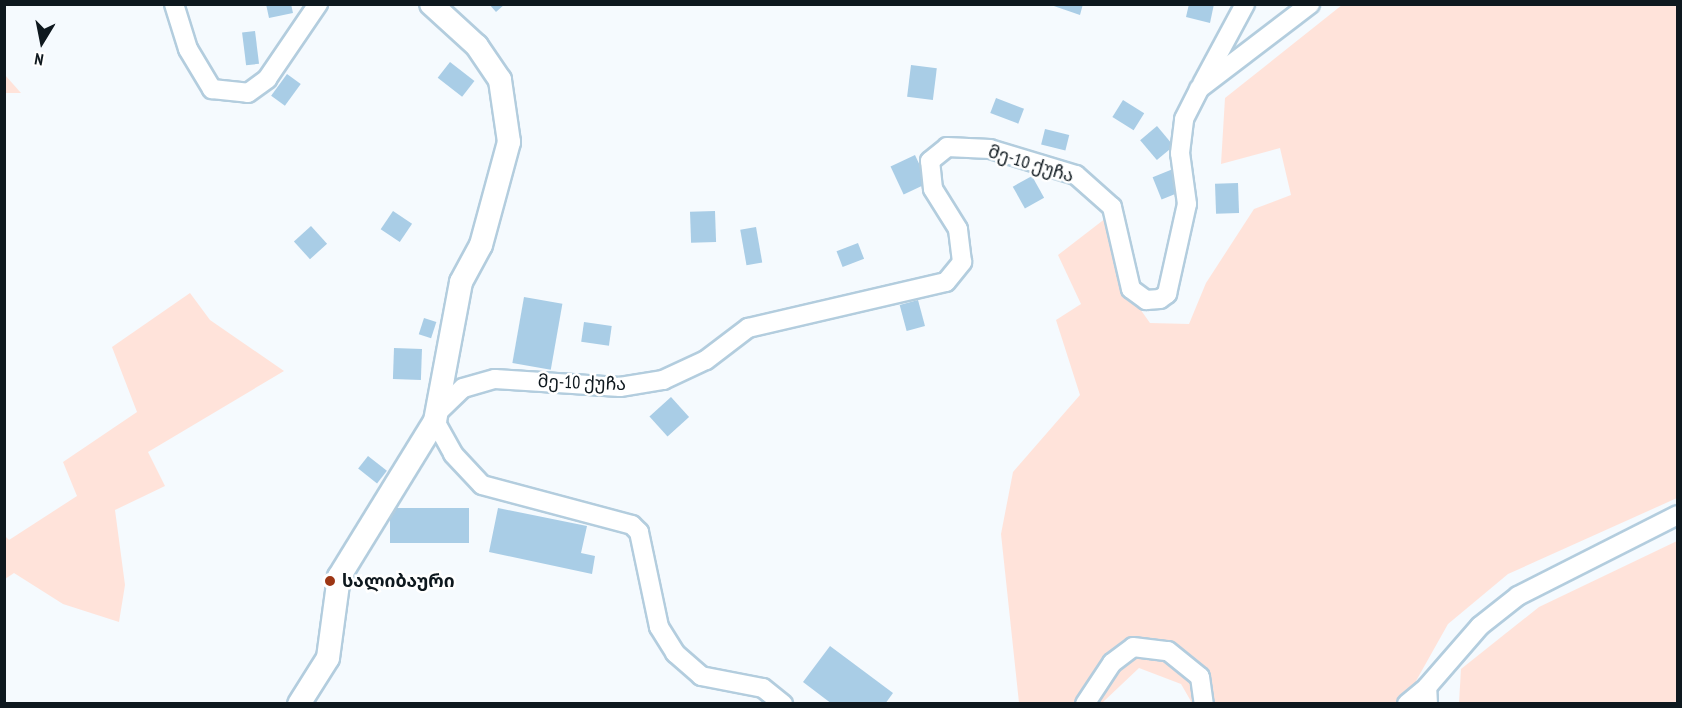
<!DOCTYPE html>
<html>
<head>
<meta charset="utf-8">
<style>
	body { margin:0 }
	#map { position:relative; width:1682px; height:708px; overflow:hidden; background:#f5fafe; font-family:"PT Sans Narrow","Noto Sans Georgian",sans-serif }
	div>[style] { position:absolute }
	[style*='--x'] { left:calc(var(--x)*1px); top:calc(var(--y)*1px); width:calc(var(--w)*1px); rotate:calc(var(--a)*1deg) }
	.green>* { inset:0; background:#ffe3da }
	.building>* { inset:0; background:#a9cde6; transform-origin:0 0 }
	.roads { filter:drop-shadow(2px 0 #b3cdde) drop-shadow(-2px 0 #b3cdde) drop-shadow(0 2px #b3cdde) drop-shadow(0 -2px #b3cdde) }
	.minor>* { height:18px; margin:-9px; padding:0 9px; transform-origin:9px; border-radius:9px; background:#fff }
	.tertiary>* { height:22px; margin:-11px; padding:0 11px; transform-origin:11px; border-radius:11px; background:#fff }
	.dots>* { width:16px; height:16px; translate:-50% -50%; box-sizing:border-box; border:3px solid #fff; border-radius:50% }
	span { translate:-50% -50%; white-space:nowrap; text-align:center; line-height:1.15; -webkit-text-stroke:5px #fff; paint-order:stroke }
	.street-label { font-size:18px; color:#0e181e }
	.poi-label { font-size:18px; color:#0e181e; font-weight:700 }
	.left { translate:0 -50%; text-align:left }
	.frame { position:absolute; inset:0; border:6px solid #0e181e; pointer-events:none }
	.north { position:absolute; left:12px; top:12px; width:60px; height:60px; -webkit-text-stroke:4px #fff; paint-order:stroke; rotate:190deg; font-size:16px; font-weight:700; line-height:24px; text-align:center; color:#0e181e }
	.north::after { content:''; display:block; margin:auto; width:21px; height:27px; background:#0e181e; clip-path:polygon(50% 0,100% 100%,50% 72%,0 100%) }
</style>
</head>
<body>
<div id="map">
	<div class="green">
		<i style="clip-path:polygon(1342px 5px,1677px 5px,1677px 498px,1508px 574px,1448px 624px,1416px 681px,1422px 703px,1192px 703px,1181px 684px,1139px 668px,1102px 703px,1019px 703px,1001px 534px,1013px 472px,1080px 395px,1056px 320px,1081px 304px,1058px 255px,1106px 218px,1133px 299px,1150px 323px,1189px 324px,1206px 283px,1254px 209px,1291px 195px,1280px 148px,1221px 164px,1225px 98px)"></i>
		<i style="clip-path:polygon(5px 75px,21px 93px,5px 93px)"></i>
		<i style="clip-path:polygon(190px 293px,210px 320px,284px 371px,148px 452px,165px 486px,115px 510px,125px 585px,119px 622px,63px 604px,14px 573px,5px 579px,5px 536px,9px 540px,77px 496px,63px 462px,137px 412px,112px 347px)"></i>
		<i style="clip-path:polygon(1677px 541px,1677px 703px,1459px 703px,1461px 669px,1539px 607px)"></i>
	</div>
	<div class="building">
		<i style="clip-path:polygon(266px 4px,291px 4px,293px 13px,269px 18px)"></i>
		<i style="clip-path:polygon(489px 4px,505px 4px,496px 12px)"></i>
		<i style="clip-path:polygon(1048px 4px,1083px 4px,1080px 15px)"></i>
		<i style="clip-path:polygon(1189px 4px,1214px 4px,1210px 23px,1186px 17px)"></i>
		<i style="left:255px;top:31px;width:33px;height:13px;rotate:83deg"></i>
		<i style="left:450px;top:62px;width:31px;height:20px;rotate:38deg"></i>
		<i style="left:911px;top:65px;width:26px;height:32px;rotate:7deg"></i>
		<i style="left:287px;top:74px;width:17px;height:27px;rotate:36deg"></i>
		<i style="left:996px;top:98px;width:30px;height:16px;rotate:21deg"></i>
		<i style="left:1123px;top:100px;width:25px;height:20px;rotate:32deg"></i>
		<i style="left:1157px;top:126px;width:26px;height:22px;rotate:50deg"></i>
		<i style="left:1045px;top:129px;width:25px;height:16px;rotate:14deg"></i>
		<i style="left:915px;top:155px;width:31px;height:27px;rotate:65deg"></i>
		<i style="left:1173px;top:169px;width:24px;height:22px;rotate:68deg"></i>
		<i style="left:1032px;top:176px;width:25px;height:22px;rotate:61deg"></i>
		<i style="left:1238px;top:183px;width:30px;height:23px;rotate:88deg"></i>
		<i style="left:393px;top:211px;width:23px;height:22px;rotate:34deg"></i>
		<i style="left:715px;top:211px;width:31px;height:25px;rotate:88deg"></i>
		<i style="left:311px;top:226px;width:24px;height:23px;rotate:48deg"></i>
		<i style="left:756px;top:227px;width:36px;height:16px;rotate:80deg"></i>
		<i style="left:858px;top:243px;width:17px;height:23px;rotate:69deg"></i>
		<i style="left:524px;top:297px;width:39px;height:67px;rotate:10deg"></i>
		<i style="left:918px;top:300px;width:27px;height:19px;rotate:75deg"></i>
		<i style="left:424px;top:318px;width:13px;height:17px;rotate:18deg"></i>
		<i style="left:584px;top:322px;width:28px;height:20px;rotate:8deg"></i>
		<i style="left:394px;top:348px;width:28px;height:31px;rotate:2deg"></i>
		<i style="left:671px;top:397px;width:27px;height:29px;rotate:48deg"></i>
		<i style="left:368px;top:456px;width:24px;height:16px;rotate:38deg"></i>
		<i style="left:390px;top:508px;width:79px;height:35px"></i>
		<i style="clip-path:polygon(498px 508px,587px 526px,581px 553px,595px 556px,592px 574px,489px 552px)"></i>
		<i style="clip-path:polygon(830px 646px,893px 693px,885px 704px,832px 704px,803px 682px)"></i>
	</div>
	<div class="roads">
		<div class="minor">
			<i style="--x:174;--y:4;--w:47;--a:72.7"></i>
			<i style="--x:188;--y:49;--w:47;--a:59"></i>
			<i style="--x:212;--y:89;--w:36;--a:6"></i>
			<i style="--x:248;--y:93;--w:24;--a:-36"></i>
			<i style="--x:267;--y:79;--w:91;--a:-55.8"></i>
			<i style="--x:1202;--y:84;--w:91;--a:-61.7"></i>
			<i style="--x:437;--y:413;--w:36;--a:-44"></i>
			<i style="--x:463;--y:388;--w:33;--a:-16"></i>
			<i style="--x:495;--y:379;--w:125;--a:3.7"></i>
			<i style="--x:620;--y:387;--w:44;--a:-9.2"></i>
			<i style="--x:663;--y:380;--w:47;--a:-24.9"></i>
			<i style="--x:706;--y:360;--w:53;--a:-37.3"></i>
			<i style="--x:748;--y:328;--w:203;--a:-13.1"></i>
			<i style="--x:946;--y:282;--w:26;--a:-51"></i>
			<i style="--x:962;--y:262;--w:33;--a:-97"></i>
			<i style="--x:958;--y:229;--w:47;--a:-122"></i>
			<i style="--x:933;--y:189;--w:28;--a:-96"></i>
			<i style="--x:930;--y:161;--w:22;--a:-39"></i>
			<i style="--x:947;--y:147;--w:43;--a:2.7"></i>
			<i style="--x:990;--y:149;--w:90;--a:16.8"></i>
			<i style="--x:1076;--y:175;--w:48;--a:41.6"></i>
			<i style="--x:1112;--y:207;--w:84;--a:77"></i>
			<i style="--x:1131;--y:289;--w:19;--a:36"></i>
			<i style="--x:1146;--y:300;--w:14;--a:-4"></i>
			<i style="--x:1160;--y:299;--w:9;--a:-36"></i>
			<i style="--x:1167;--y:294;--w:92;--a:-77.5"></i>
			<i style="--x:1187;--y:204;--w:51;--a:-97.8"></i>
			<i style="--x:1180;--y:153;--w:34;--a:-83"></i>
			<i style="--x:1184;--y:119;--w:34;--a:-63"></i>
			<i style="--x:1199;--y:89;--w:140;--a:-37.4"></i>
			<i style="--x:435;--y:421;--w:38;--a:61"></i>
			<i style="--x:453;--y:454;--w:42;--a:46.9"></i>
			<i style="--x:482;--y:485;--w:155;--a:14.9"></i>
			<i style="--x:632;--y:525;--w:10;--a:45"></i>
			<i style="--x:639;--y:532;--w:97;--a:78.1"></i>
			<i style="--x:659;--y:627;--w:31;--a:58"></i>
			<i style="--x:675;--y:653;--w:35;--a:41"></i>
			<i style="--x:701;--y:676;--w:63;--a:11"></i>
			<i style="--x:763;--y:688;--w:26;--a:39"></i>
			<i style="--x:1085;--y:704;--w:49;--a:-56.6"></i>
			<i style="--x:1112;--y:663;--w:26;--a:-37"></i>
			<i style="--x:1133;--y:647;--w:35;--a:7"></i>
			<i style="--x:1168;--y:651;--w:41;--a:39.1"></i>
			<i style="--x:1200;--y:677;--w:27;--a:82"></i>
			<i style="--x:1407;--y:704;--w:26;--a:-40"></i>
			<i style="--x:1428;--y:704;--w:17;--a:-93"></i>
			<i style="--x:1427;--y:687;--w:81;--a:-49"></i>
			<i style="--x:1480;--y:626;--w:48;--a:-38.3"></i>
			<i style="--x:1518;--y:596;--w:179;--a:-26.9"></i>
		</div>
		<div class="tertiary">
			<i style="--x:299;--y:704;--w:54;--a:-57.8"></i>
			<i style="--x:328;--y:658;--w:82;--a:-82.3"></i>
			<i style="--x:339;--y:577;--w:183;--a:-58.4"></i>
			<i style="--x:435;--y:421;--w:141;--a:-79.4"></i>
			<i style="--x:461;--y:282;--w:42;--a:-61.6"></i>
			<i style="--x:481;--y:245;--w:107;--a:-74.8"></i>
			<i style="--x:509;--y:142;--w:63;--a:-98.3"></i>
			<i style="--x:500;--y:80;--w:41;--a:-124.1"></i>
			<i style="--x:477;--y:46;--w:62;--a:-137.6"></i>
		</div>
	</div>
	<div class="dots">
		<i style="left:330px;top:581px;background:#9d3614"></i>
	</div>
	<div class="street-label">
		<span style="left:1031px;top:164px;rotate:17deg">მე-10 ქუჩა</span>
		<span style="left:582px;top:383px;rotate:2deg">მე-10 ქუჩა</span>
	</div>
	<div class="poi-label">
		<span class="left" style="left:342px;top:581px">სალიბაური</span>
	</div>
	<div class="frame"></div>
	<div class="north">N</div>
</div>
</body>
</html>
